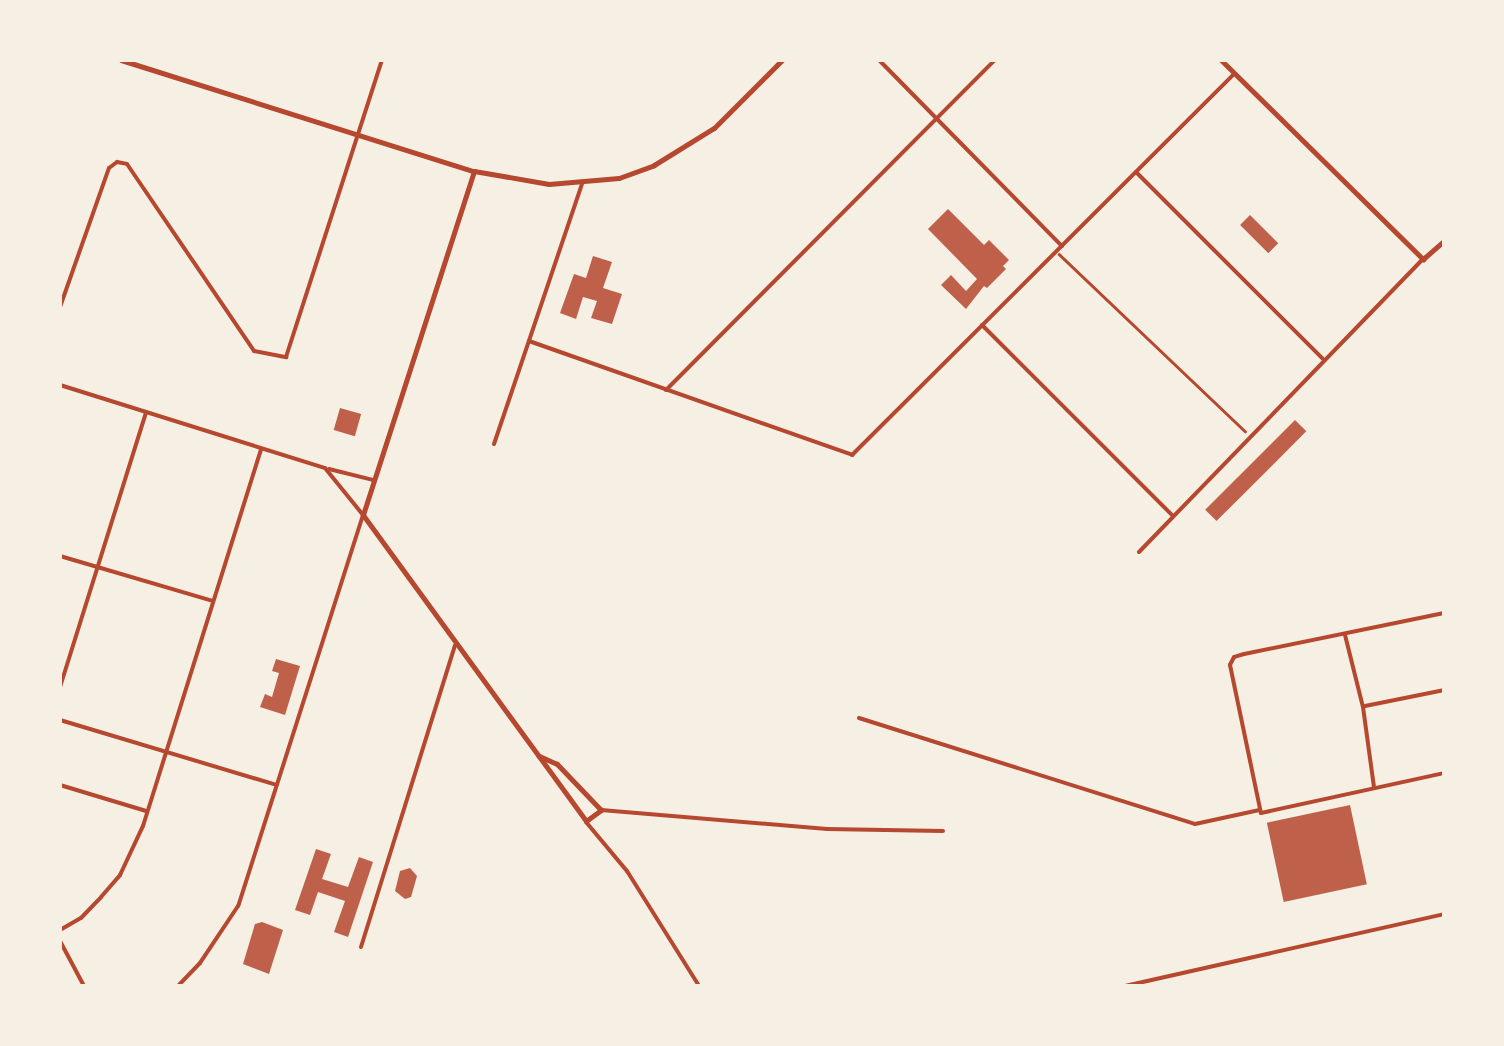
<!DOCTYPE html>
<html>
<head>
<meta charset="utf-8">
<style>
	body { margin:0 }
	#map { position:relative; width:1504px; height:1046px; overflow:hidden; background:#f6efe4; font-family:Arial,sans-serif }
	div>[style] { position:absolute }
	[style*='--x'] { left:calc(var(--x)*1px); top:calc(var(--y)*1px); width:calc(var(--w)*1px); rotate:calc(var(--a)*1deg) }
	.building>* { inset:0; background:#bf614a; transform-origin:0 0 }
	.path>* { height:2.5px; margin:-1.25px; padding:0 1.25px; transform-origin:1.25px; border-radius:1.25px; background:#b5482f }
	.minor>* { height:4px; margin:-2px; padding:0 2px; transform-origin:2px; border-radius:2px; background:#b5482f }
	.tertiary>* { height:5px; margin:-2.5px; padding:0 2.5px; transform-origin:2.5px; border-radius:2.5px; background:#b5482f }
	span { translate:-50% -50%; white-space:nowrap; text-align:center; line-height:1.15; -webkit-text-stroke:8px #f6efe4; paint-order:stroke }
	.frame { position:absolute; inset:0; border:62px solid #f6efe4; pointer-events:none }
</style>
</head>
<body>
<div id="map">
	<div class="building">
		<i style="clip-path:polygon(948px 209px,984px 245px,989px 240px,1009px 260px,1003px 266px,1006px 269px,987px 288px,984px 286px,966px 309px,941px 285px,951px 275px,966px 291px,977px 279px,928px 229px)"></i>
		<i style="left:1250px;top:215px;width:40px;height:14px;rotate:45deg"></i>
		<i style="clip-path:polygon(593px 256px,612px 262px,603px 288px,622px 294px,612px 324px,591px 318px,597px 301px,583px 297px,576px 319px,560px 313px,574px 274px,586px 278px)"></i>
		<i style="left:340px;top:408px;width:22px;height:23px;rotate:16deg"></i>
		<i style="left:1295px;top:420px;width:16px;height:127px;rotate:45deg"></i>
		<i style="clip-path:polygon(276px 659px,300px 666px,285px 715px,260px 707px,265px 694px,272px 697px,279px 673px,272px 671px)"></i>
		<i style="left:1350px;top:805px;width:81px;height:85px;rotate:78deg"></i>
		<i style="clip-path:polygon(316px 849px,331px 854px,322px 879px,348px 887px,359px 857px,373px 862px,348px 937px,334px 932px,345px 901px,318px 892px,310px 915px,295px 910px)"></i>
		<i style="clip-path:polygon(410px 868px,417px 876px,411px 897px,405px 899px,395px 891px,400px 871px)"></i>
		<i style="clip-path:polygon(262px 922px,283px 930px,269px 974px,243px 964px,255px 924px)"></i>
	</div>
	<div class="path">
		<i style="--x:1059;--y:254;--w:257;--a:43.6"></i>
	</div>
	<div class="minor">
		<i style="--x:879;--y:60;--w:261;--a:45.5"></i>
		<i style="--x:1136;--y:172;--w:264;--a:45"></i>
		<i style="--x:60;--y:307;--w:147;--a:-70.6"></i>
		<i style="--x:109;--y:168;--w:10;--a:-37"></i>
		<i style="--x:117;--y:162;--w:10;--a:11"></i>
		<i style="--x:127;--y:164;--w:226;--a:55.8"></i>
		<i style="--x:254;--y:351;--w:33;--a:11"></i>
		<i style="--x:286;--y:357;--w:312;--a:-72.1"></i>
		<i style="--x:982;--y:325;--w:270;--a:45"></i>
		<i style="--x:529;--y:341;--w:343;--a:19.4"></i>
		<i style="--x:852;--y:455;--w:540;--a:-44.92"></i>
		<i style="--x:60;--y:385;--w:278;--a:17.4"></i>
		<i style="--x:325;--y:468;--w:60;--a:51"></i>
		<i style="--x:363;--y:515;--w:410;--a:107.7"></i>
		<i style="--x:238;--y:906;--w:69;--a:123.7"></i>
		<i style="--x:200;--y:963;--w:32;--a:134"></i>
		<i style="--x:666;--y:390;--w:466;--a:-45.1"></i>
		<i style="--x:494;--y:444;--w:274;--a:-71.3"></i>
		<i style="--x:329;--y:469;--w:45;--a:14"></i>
		<i style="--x:1139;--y:552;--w:408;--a:-45.9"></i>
		<i style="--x:60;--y:556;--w:159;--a:16.4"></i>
		<i style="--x:1444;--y:613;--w:204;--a:168.4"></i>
		<i style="--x:1244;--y:654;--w:10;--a:163"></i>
		<i style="--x:1234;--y:657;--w:9;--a:117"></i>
		<i style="--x:1230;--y:665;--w:151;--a:78.2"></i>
		<i style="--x:1261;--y:813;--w:187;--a:-12.3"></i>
		<i style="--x:1345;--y:635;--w:74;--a:76"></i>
		<i style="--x:1363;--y:707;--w:81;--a:82.2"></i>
		<i style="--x:60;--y:687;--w:288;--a:-72.6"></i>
		<i style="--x:1365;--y:706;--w:81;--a:-11.4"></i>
		<i style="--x:859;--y:718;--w:352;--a:17.5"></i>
		<i style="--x:1195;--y:824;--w:66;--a:-12.3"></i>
		<i style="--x:60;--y:720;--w:226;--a:16.7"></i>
		<i style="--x:60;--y:785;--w:90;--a:16.8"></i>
		<i style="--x:601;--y:810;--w:227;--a:4.8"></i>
		<i style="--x:827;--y:829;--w:116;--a:1"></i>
		<i style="--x:586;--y:822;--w:64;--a:50.1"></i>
		<i style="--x:627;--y:871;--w:136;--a:57.9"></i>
		<i style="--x:60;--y:930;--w:24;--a:-30"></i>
		<i style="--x:81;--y:918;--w:29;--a:-46"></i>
		<i style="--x:101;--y:897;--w:29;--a:-49"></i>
		<i style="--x:120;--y:875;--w:54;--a:-64.9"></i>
		<i style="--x:143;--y:826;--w:394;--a:-72.6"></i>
		<i style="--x:60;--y:941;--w:51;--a:61.9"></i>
		<i style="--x:361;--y:947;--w:316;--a:-72.7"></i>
		<i style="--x:1125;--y:986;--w:327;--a:-12.7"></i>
	</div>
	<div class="tertiary">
		<i style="--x:121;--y:60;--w:370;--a:17.5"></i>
		<i style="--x:474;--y:171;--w:76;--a:9.8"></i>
		<i style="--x:549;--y:184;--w:70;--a:-4.9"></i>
		<i style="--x:619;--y:178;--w:37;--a:-20"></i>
		<i style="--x:654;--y:165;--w:70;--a:-31.7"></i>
		<i style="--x:714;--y:128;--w:96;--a:-45"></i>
		<i style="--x:1221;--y:60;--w:284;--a:44.6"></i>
		<i style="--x:1423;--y:259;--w:28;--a:-41"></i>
		<i style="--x:474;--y:171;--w:361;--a:107.9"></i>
		<i style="--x:363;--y:515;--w:379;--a:53.9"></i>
		<i style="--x:586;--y:821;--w:19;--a:-36"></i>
		<i style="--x:601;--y:810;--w:64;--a:-133.7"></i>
		<i style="--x:557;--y:764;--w:20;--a:-156"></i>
	</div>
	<div class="frame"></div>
</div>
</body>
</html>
